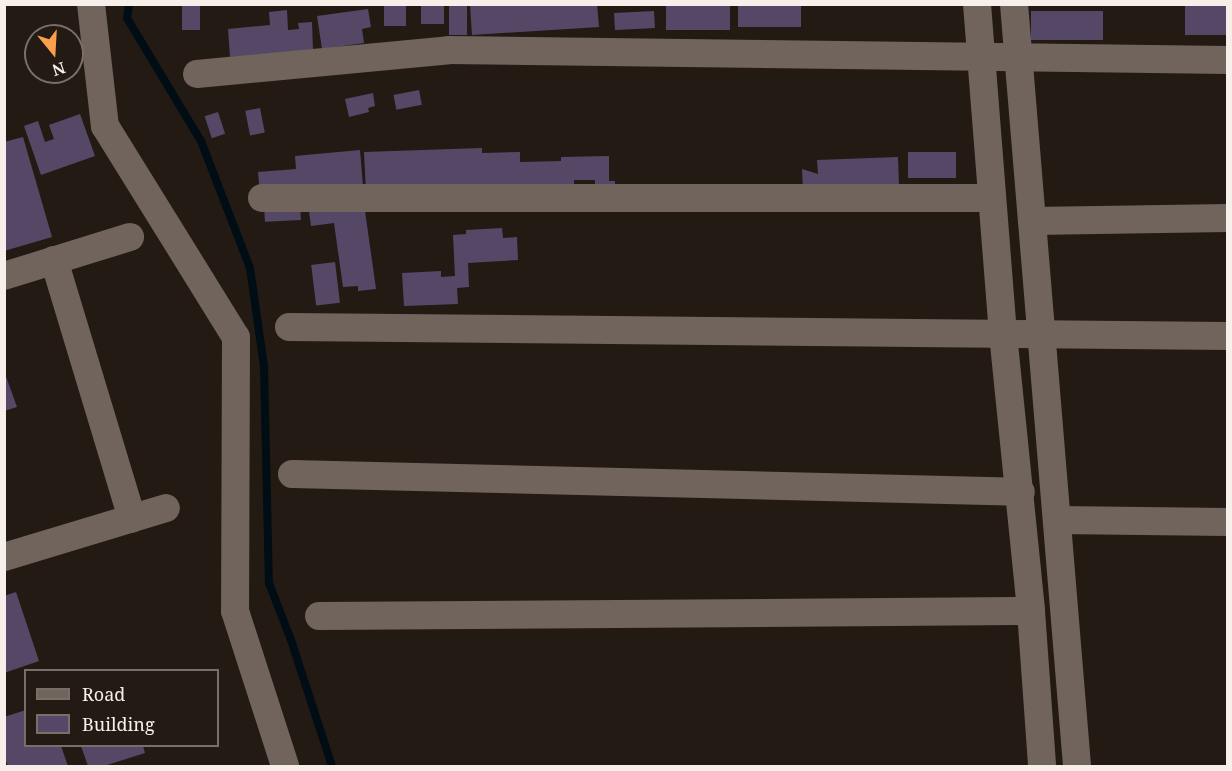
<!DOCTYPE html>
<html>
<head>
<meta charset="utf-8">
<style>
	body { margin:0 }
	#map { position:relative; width:1232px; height:771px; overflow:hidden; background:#241a14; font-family:"Noto Serif",serif }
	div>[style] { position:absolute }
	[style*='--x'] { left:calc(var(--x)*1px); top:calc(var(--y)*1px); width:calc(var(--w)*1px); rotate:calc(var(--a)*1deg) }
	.stream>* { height:8px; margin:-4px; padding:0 4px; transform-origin:4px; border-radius:4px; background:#000d15 }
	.building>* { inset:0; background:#554867; transform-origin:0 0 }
	.minor>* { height:28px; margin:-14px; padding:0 14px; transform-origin:14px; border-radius:14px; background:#71645d }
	span { translate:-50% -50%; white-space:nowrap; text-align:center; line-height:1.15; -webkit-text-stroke:4.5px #241a14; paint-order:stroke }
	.frame { position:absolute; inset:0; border:6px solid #f6efea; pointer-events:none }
	.legend { position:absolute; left:24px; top:669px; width:195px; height:78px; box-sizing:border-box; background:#241a14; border:2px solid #786f6a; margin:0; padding:8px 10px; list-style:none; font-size:18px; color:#f6efea }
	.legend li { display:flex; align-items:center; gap:12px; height:30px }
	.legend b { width:30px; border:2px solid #786f6a }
	.north { position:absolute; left:24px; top:24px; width:60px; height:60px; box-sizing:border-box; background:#241a14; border:2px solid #786f6a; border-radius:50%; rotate:162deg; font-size:16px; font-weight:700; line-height:24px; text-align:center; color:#f6efea }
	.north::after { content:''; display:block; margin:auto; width:21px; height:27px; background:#fa9f4e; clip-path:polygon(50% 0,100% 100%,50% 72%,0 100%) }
</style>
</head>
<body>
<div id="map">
	<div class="stream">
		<i style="--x:129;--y:4;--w:14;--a:98"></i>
		<i style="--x:127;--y:18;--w:144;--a:59"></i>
		<i style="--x:201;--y:141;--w:136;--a:68.9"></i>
		<i style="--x:250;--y:268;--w:99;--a:81.9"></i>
		<i style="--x:264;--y:366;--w:217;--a:88.7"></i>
		<i style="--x:269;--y:583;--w:61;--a:68.9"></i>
		<i style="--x:291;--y:640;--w:133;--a:72"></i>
	</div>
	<div class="building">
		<i style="left:182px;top:4px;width:18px;height:26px"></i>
		<i style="left:421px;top:4px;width:23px;height:20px"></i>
		<i style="left:449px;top:4px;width:18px;height:31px"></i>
		<i style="clip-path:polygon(470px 4px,597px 4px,599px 27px,472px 35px)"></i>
		<i style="left:666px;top:4px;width:64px;height:26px"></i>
		<i style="left:738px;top:4px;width:63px;height:23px"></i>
		<i style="left:1185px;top:4px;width:43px;height:31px"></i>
		<i style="left:384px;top:5px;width:22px;height:21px"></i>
		<i style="clip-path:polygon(368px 9px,371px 27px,362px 29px,364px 43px,322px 49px,317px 16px)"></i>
		<i style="clip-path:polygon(287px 10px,288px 30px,299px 29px,298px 23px,312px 22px,313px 50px,230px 57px,228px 29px,270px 25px,269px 12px)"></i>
		<i style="left:654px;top:11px;width:17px;height:40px;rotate:87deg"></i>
		<i style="left:1103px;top:11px;width:29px;height:72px;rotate:90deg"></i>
		<i style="left:419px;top:90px;width:15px;height:26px;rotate:79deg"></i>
		<i style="clip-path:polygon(373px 93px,375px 106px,368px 108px,369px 112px,349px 117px,345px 99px)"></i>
		<i style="left:260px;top:108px;width:25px;height:15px;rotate:79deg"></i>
		<i style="left:218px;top:112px;width:23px;height:14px;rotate:72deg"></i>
		<i style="clip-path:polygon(80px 114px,95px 156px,41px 175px,24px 126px,38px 121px,45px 142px,54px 139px,49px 125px)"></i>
		<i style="clip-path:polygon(23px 137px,52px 237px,4px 251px,4px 142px)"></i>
		<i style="clip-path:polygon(482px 148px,482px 153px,520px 152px,520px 162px,561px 161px,561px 157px,609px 156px,609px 181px,615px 181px,615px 189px,595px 189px,595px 180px,574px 180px,574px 188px,366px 192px,364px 152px)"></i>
		<i style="clip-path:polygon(360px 150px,363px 186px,260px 195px,258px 172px,296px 169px,295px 156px)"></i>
		<i style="left:908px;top:152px;width:48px;height:26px"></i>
		<i style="clip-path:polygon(898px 157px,899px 188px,803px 191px,802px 169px,818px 174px,817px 160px)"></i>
		<i style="left:300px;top:203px;width:17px;height:36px;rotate:87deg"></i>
		<i style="clip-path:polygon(308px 204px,364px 204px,376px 289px,358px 291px,358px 286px,343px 287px,334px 223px,311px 226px)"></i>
		<i style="clip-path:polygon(502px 228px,503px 238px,517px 237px,518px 260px,468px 263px,469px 287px,457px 288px,458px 304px,404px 306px,402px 273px,441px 271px,441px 277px,455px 276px,453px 235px,466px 234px,466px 230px)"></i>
		<i style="left:335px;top:262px;width:41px;height:24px;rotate:83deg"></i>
		<i style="clip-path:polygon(4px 371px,17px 407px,4px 411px)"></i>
		<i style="clip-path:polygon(16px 592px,39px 661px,4px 673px,4px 596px)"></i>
		<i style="clip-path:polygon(26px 710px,26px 746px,61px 746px,68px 766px,8px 766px,4px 757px,4px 717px)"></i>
		<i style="clip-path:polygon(81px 746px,143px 746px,145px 753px,104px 766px,88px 766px)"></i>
	</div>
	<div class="minor">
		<i style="--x:91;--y:4;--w:123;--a:83.5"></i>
		<i style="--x:105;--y:126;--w:248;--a:58.2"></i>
		<i style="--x:236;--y:337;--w:274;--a:90.2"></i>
		<i style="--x:235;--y:611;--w:163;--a:72.1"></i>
		<i style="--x:977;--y:4;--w:331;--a:85.5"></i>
		<i style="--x:1003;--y:334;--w:278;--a:84.2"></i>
		<i style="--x:1031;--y:611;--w:155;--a:85.9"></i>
		<i style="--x:1014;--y:4;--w:765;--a:85.27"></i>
		<i style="--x:197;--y:74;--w:253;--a:-5.4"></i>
		<i style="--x:449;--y:50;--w:779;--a:0.74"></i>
		<i style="--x:262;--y:198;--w:730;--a:0"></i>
		<i style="--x:1032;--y:221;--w:196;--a:-0.9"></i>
		<i style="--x:54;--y:260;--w:270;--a:73.2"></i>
		<i style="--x:4;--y:276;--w:132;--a:-17.2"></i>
		<i style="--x:289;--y:327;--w:939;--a:0.55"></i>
		<i style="--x:292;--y:474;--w:729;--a:1.41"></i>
		<i style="--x:1057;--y:520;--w:171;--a:0.7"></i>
		<i style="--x:4;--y:557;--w:169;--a:-16.8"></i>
		<i style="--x:319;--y:616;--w:712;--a:-0.4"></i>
	</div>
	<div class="frame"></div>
	<ul class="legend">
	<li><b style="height:8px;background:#71645d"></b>Road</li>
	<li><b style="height:16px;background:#554867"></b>Building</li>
	</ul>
	<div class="north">N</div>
</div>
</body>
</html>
